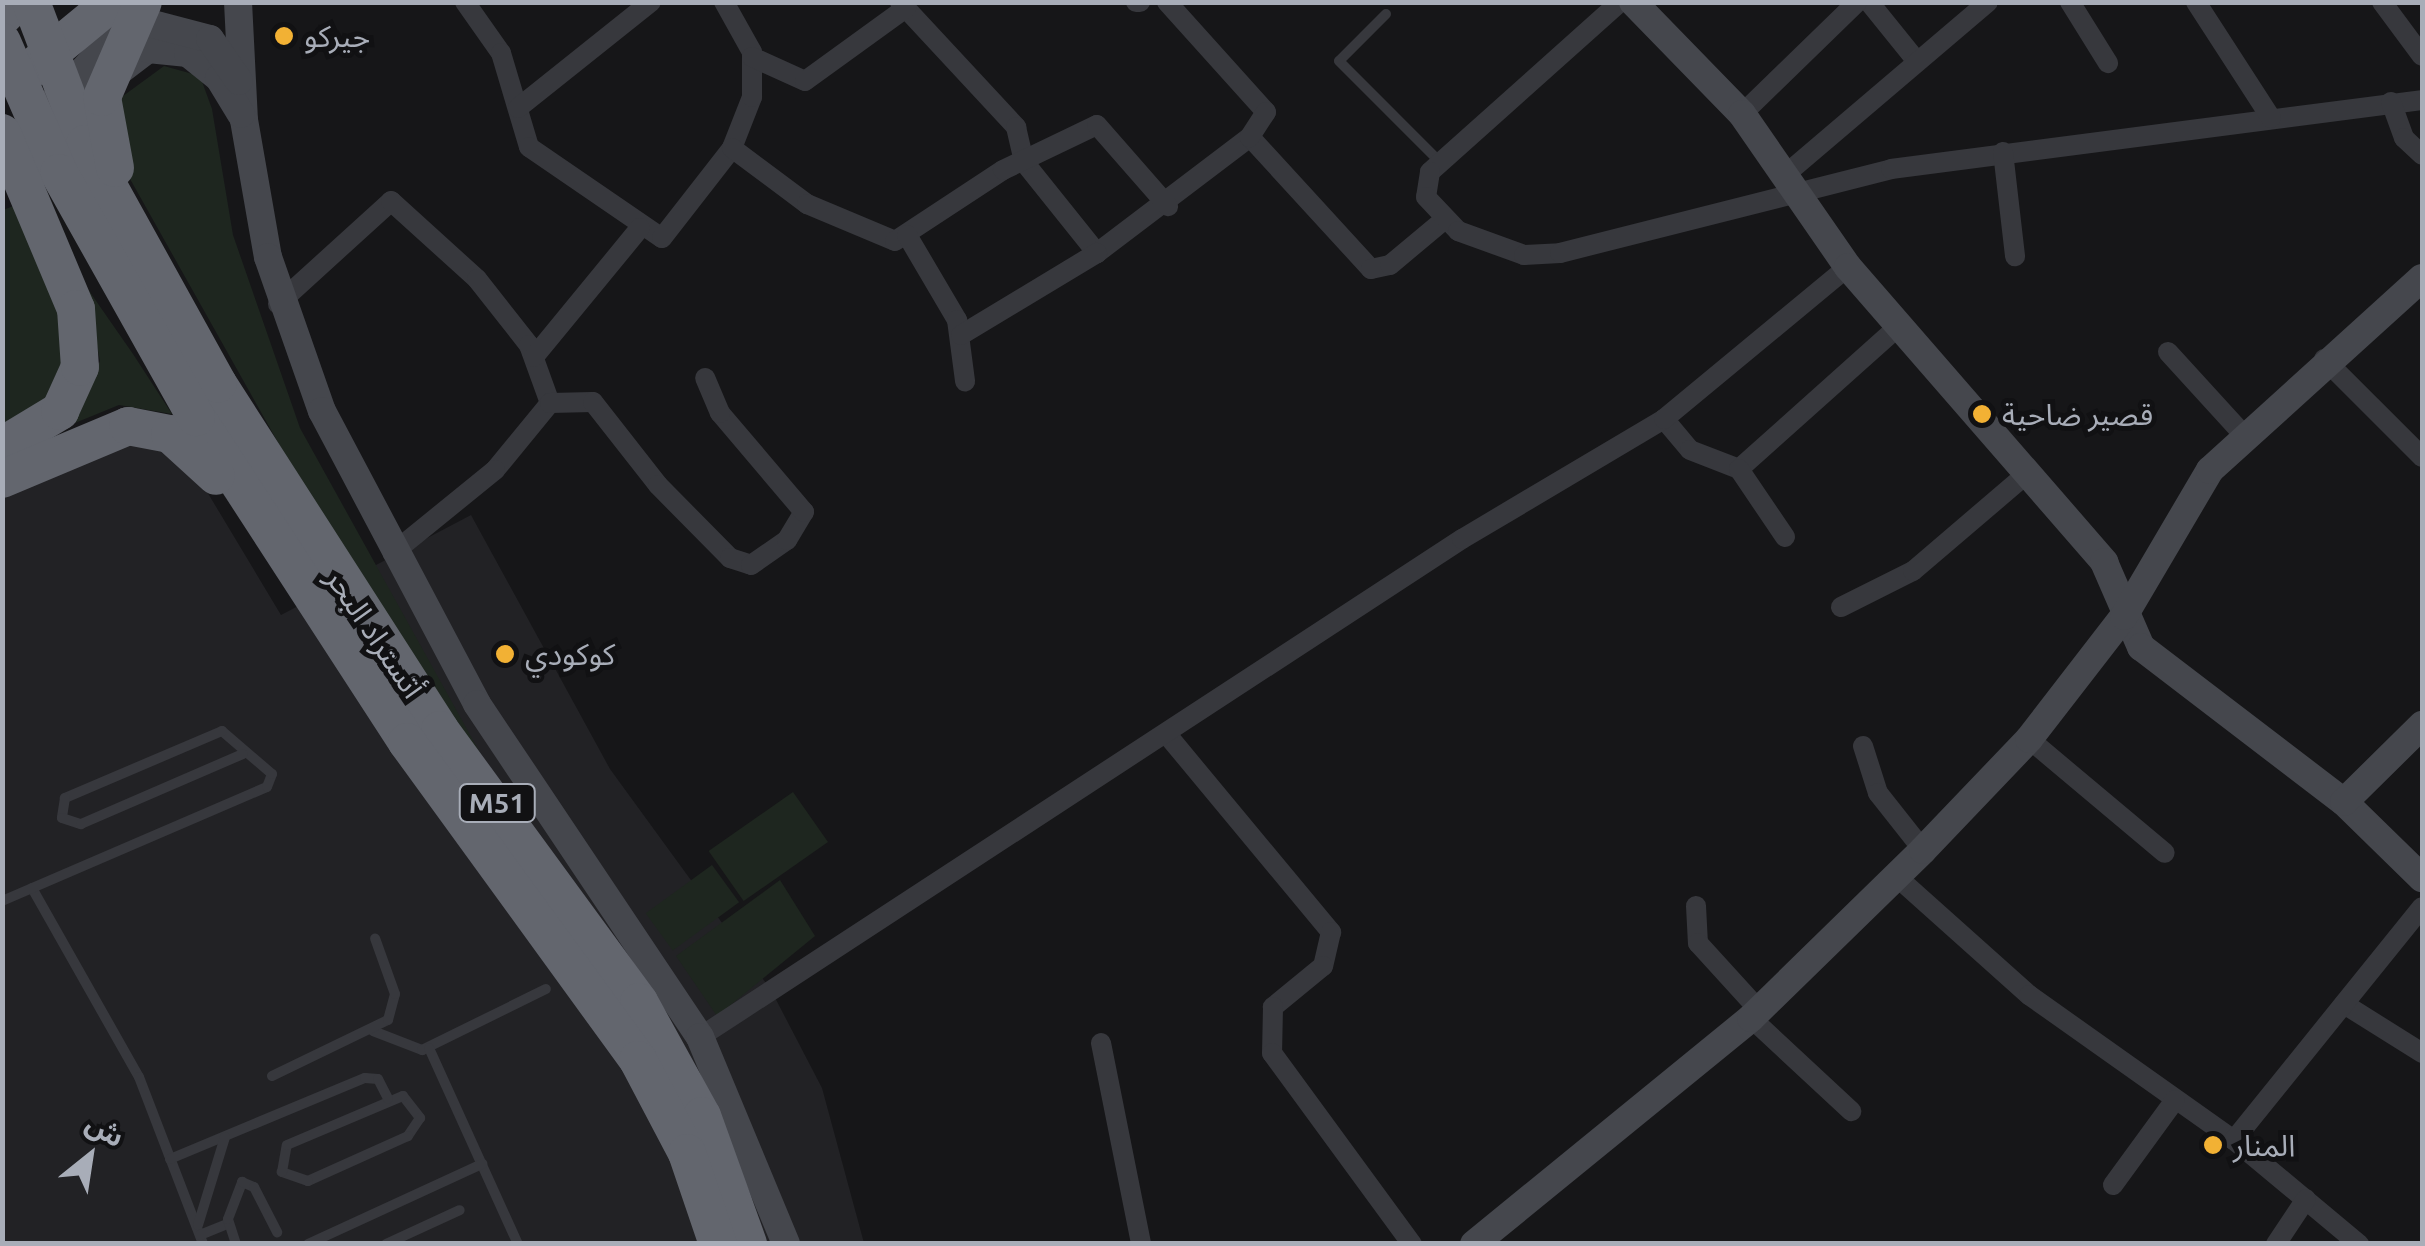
<!DOCTYPE html>
<html>
<head>
<meta charset="utf-8">
<style>
	body { margin:0 }
	#map { position:relative; width:2425px; height:1246px; overflow:hidden; background:#161618; font-family:Ubuntu,"Noto Sans Arabic",sans-serif }
	div>[style] { position:absolute }
	[style*='--x'] { left:calc(var(--x)*1px); top:calc(var(--y)*1px); width:calc(var(--w)*1px); rotate:calc(var(--a)*1deg) }
	.built>* { inset:0; background:#222225 }
	.green>* { inset:0; background:#1e261f; transform-origin:0 0 }
	.lane>* { height:10px; margin:-5px; padding:0 5px; transform-origin:5px; border-radius:5px; background:#37383d }
	.street>* { height:20px; margin:-10px; padding:0 10px; transform-origin:10px; border-radius:10px; background:#37383d }
	.secondary>* { height:28px; margin:-14px; padding:0 14px; transform-origin:14px; border-radius:14px; background:#45474d }
	.highway>* { height:38px; margin:-19px; padding:0 19px; transform-origin:19px; border-radius:19px; background:#63666e }
	.highway-bridge>* { height:38px; margin:-19px; padding:0 19px; transform-origin:19px; border-radius:19px; background:#63666e }
	.dots>* { width:28px; height:28px; translate:-50% -50%; box-sizing:border-box; border:5px solid #111113; border-radius:50% }
	span { translate:-50% -50%; white-space:nowrap; text-align:center; line-height:1.15; -webkit-text-stroke:10px #111113; paint-order:stroke }
	.shield-label span { padding:2px 8px; background:#111113; border:2px solid; border-radius:8px; -webkit-text-stroke-width:0 }
	.shield-label { font-size:28px; color:#a8adb8; font-weight:700 }
	.poi-label { font-size:30px; color:#a8adb8 }
	.left { translate:0 -50%; text-align:left }
	.street-label { font-size:30px; color:#a8adb8 }
	.frame { position:absolute; inset:0; border:5px solid #a8adb8; pointer-events:none }
	.north { position:absolute; left:40px; top:1106px; width:100px; height:100px; -webkit-text-stroke:8px #111113; paint-order:stroke; rotate:30deg; font-size:28px; font-weight:700; line-height:40px; text-align:center; color:#a8adb8 }
	.north::after { content:''; display:block; margin:auto; width:35px; height:45px; background:#a8adb8; clip-path:polygon(50% 0,100% 100%,50% 72%,0 100%) }
</style>
</head>
<body>
<div id="map">
	<div class="built">
		<i style="clip-path:polygon(116px 442px,159px 447px,203px 485px,281px 615px,471px 515px,610px 769px,771px 990px,822px 1088px,864px 1243px,3px 1243px,2px 491px)"></i>
	</div>
	<div class="green">
		<i style="clip-path:polygon(164px 66px,200px 76px,212px 109px,233px 235px,300px 428px,494px 778px,366px 599px,125px 170px,113px 124px,123px 96px)"></i>
		<i style="clip-path:polygon(16px 205px,61px 284px,62px 388px,3px 429px,3px 210px)"></i>
		<i style="clip-path:polygon(85px 285px,133px 354px,172px 414px,119px 405px,70px 425px,100px 361px)"></i>
		<i style="left:793px;top:792px;width:61px;height:103px;rotate:55deg"></i>
		<i style="left:712px;top:865px;width:46px;height:82px;rotate:54deg"></i>
		<i style="clip-path:polygon(780px 880px,815px 936px,717px 1016px,676px 956px)"></i>
	</div>
	<div class="lane">
		<i style="--x:1386;--y:14;--w:66;--a:135"></i>
		<i style="--x:1339;--y:61;--w:141;--a:45"></i>
		<i style="--x:32;--y:888;--w:217;--a:60.5"></i>
		<i style="--x:139;--y:1077;--w:179;--a:69"></i>
		<i style="--x:2;--y:901;--w:288;--a:-23.3"></i>
		<i style="--x:267;--y:787;--w:14;--a:-69"></i>
		<i style="--x:272;--y:774;--w:66;--a:-139.3"></i>
		<i style="--x:222;--y:731;--w:171;--a:156.9"></i>
		<i style="--x:65;--y:798;--w:20;--a:99"></i>
		<i style="--x:62;--y:818;--w:20;--a:18"></i>
		<i style="--x:81;--y:824;--w:176;--a:-23.4"></i>
		<i style="--x:373;--y:1031;--w:53;--a:21.2"></i>
		<i style="--x:422;--y:1050;--w:138;--a:-26.2"></i>
		<i style="--x:429;--y:1048;--w:215;--a:65.6"></i>
		<i style="--x:272;--y:1076;--w:129;--a:-25.8"></i>
		<i style="--x:388;--y:1020;--w:27;--a:-75"></i>
		<i style="--x:395;--y:994;--w:59;--a:-109.7"></i>
		<i style="--x:403;--y:1096;--w:28;--a:52"></i>
		<i style="--x:420;--y:1118;--w:22;--a:124"></i>
		<i style="--x:408;--y:1136;--w:110;--a:155.8"></i>
		<i style="--x:308;--y:1181;--w:28;--a:-161"></i>
		<i style="--x:282;--y:1172;--w:27;--a:-80"></i>
		<i style="--x:287;--y:1145;--w:126;--a:-22.9"></i>
		<i style="--x:170;--y:1159;--w:211;--a:-22.6"></i>
		<i style="--x:365;--y:1078;--w:13;--a:4"></i>
		<i style="--x:378;--y:1079;--w:22;--a:63"></i>
		<i style="--x:198;--y:1225;--w:92;--a:-72.9"></i>
		<i style="--x:200;--y:1235;--w:31;--a:-22"></i>
		<i style="--x:236;--y:1244;--w:26;--a:-108"></i>
		<i style="--x:228;--y:1219;--w:40;--a:-69"></i>
		<i style="--x:242;--y:1182;--w:13;--a:23"></i>
		<i style="--x:254;--y:1187;--w:51;--a:62.9"></i>
		<i style="--x:308;--y:1244;--w:192;--a:-24.7"></i>
		<i style="--x:386;--y:1244;--w:81;--a:-24.7"></i>
	</div>
	<div class="street">
		<i style="--x:465;--y:2;--w:62;--a:54.8"></i>
		<i style="--x:501;--y:53;--w:98;--a:73.4"></i>
		<i style="--x:529;--y:147;--w:161;--a:34.4"></i>
		<i style="--x:662;--y:238;--w:114;--a:-52.1"></i>
		<i style="--x:732;--y:148;--w:55;--a:-68.6"></i>
		<i style="--x:752;--y:97;--w:45;--a:-90"></i>
		<i style="--x:752;--y:52;--w:57;--a:-119.2"></i>
		<i style="--x:900;--y:2;--w:171;--a:47.1"></i>
		<i style="--x:1016;--y:127;--w:36;--a:77"></i>
		<i style="--x:1024;--y:162;--w:117;--a:51.3"></i>
		<i style="--x:1097;--y:253;--w:192;--a:-37.2"></i>
		<i style="--x:1250;--y:137;--w:179;--a:47.5"></i>
		<i style="--x:1371;--y:269;--w:19;--a:-12"></i>
		<i style="--x:1390;--y:265;--w:72;--a:-39.9"></i>
		<i style="--x:1136;--y:2;--w:4;--a:0"></i>
		<i style="--x:1167;--y:2;--w:148;--a:48"></i>
		<i style="--x:1266;--y:112;--w:30;--a:123"></i>
		<i style="--x:1620;--y:2;--w:255;--a:138.2"></i>
		<i style="--x:1430;--y:172;--w:25;--a:99"></i>
		<i style="--x:1426;--y:197;--w:47;--a:46.7"></i>
		<i style="--x:1458;--y:231;--w:70;--a:20"></i>
		<i style="--x:1524;--y:255;--w:36;--a:-3"></i>
		<i style="--x:1560;--y:253;--w:341;--a:-14.2"></i>
		<i style="--x:1891;--y:169;--w:535;--a:-7.4"></i>
		<i style="--x:1869;--y:2;--w:73;--a:51.1"></i>
		<i style="--x:2070;--y:2;--w:72;--a:58.1"></i>
		<i style="--x:2196;--y:2;--w:138;--a:57.1"></i>
		<i style="--x:2382;--y:2;--w:67;--a:53.5"></i>
		<i style="--x:752;--y:57;--w:58;--a:24.4"></i>
		<i style="--x:805;--y:81;--w:125;--a:-35.9"></i>
		<i style="--x:2391;--y:102;--w:38;--a:70"></i>
		<i style="--x:2404;--y:138;--w:25;--a:43"></i>
		<i style="--x:518;--y:108;--w:170;--a:-38.6"></i>
		<i style="--x:1742;--y:114;--w:161;--a:-44.2"></i>
		<i style="--x:732;--y:148;--w:94;--a:36.7"></i>
		<i style="--x:807;--y:204;--w:95;--a:22.8"></i>
		<i style="--x:895;--y:241;--w:129;--a:-33.3"></i>
		<i style="--x:1003;--y:170;--w:104;--a:-25.6"></i>
		<i style="--x:1097;--y:125;--w:108;--a:48.8"></i>
		<i style="--x:2003;--y:152;--w:105;--a:83.4"></i>
		<i style="--x:1786;--y:174;--w:265;--a:-40.4"></i>
		<i style="--x:907;--y:235;--w:99;--a:59.5"></i>
		<i style="--x:957;--y:320;--w:62;--a:82.5"></i>
		<i style="--x:278;--y:304;--w:153;--a:-42.3"></i>
		<i style="--x:391;--y:201;--w:116;--a:42.2"></i>
		<i style="--x:477;--y:279;--w:84;--a:51.8"></i>
		<i style="--x:529;--y:345;--w:62;--a:70.1"></i>
		<i style="--x:550;--y:403;--w:87;--a:129.4"></i>
		<i style="--x:495;--y:470;--w:132;--a:140.9"></i>
		<i style="--x:961;--y:335;--w:159;--a:-31.1"></i>
		<i style="--x:2168;--y:352;--w:111;--a:47.6"></i>
		<i style="--x:534;--y:357;--w:167;--a:-50.6"></i>
		<i style="--x:2324;--y:359;--w:139;--a:45"></i>
		<i style="--x:550;--y:403;--w:43;--a:-1.3"></i>
		<i style="--x:593;--y:402;--w:105;--a:51.9"></i>
		<i style="--x:658;--y:485;--w:103;--a:45.4"></i>
		<i style="--x:730;--y:558;--w:22;--a:18"></i>
		<i style="--x:751;--y:565;--w:44;--a:-34.8"></i>
		<i style="--x:787;--y:540;--w:33;--a:-59"></i>
		<i style="--x:804;--y:512;--w:130;--a:-130.3"></i>
		<i style="--x:720;--y:413;--w:38;--a:-113"></i>
		<i style="--x:1664;--y:419;--w:40;--a:50"></i>
		<i style="--x:1690;--y:450;--w:53;--a:21.2"></i>
		<i style="--x:1739;--y:469;--w:213;--a:-41.8"></i>
		<i style="--x:1739;--y:469;--w:82;--a:55.9"></i>
		<i style="--x:1841;--y:607;--w:80;--a:-26.6"></i>
		<i style="--x:1913;--y:571;--w:153;--a:-40.5"></i>
		<i style="--x:1169;--y:737;--w:254;--a:50.3"></i>
		<i style="--x:1331;--y:932;--w:35;--a:103"></i>
		<i style="--x:1323;--y:966;--w:65;--a:140.6"></i>
		<i style="--x:1273;--y:1007;--w:46;--a:91.2"></i>
		<i style="--x:1272;--y:1053;--w:237;--a:53.8"></i>
		<i style="--x:2029;--y:739;--w:177;--a:40"></i>
		<i style="--x:1863;--y:746;--w:49;--a:72.3"></i>
		<i style="--x:1878;--y:793;--w:73;--a:51.7"></i>
		<i style="--x:1897;--y:877;--w:177;--a:41.8"></i>
		<i style="--x:2029;--y:995;--w:251;--a:35.3"></i>
		<i style="--x:2234;--y:1140;--w:163;--a:39.8"></i>
		<i style="--x:1696;--y:906;--w:37;--a:87"></i>
		<i style="--x:1698;--y:943;--w:91;--a:47.7"></i>
		<i style="--x:2344;--y:1004;--w:92;--a:32.1"></i>
		<i style="--x:1751;--y:1018;--w:137;--a:42.9"></i>
		<i style="--x:700;--y:1037;--w:910;--a:-33.17"></i>
		<i style="--x:1462;--y:539;--w:235;--a:-30.7"></i>
		<i style="--x:1664;--y:419;--w:239;--a:-39.6"></i>
		<i style="--x:1101;--y:1043;--w:205;--a:78.7"></i>
		<i style="--x:2234;--y:1140;--w:299;--a:-51.1"></i>
		<i style="--x:2113;--y:1185;--w:105;--a:-53.9"></i>
		<i style="--x:2276;--y:1244;--w:54;--a:-56.3"></i>
	</div>
	<div class="secondary">
		<i style="--x:238;--y:2;--w:118;--a:87.1"></i>
		<i style="--x:244;--y:120;--w:139;--a:80.1"></i>
		<i style="--x:268;--y:257;--w:163;--a:70.7"></i>
		<i style="--x:322;--y:411;--w:331;--a:62.1"></i>
		<i style="--x:477;--y:704;--w:401;--a:56.2"></i>
		<i style="--x:700;--y:1037;--w:224;--a:67.4"></i>
		<i style="--x:1633;--y:2;--w:156;--a:45.8"></i>
		<i style="--x:1742;--y:114;--w:186;--a:55.3"></i>
		<i style="--x:1848;--y:267;--w:391;--a:49"></i>
		<i style="--x:2104;--y:562;--w:93;--a:66.5"></i>
		<i style="--x:2141;--y:647;--w:255;--a:37.4"></i>
		<i style="--x:2344;--y:802;--w:109;--a:44.3"></i>
		<i style="--x:114;--y:75;--w:43;--a:-37.4"></i>
		<i style="--x:148;--y:49;--w:40;--a:5.7"></i>
		<i style="--x:188;--y:53;--w:40;--a:39"></i>
		<i style="--x:219;--y:78;--w:42;--a:58.6"></i>
		<i style="--x:54;--y:101;--w:88;--a:-46.4"></i>
		<i style="--x:115;--y:37;--w:37;--a:-22"></i>
		<i style="--x:149;--y:23;--w:63;--a:14.7"></i>
		<i style="--x:210;--y:39;--w:51;--a:55.4"></i>
		<i style="--x:2344;--y:802;--w:110;--a:-44.6"></i>
		<i style="--x:1474;--y:1244;--w:357;--a:-39.2"></i>
		<i style="--x:1751;--y:1018;--w:240;--a:-44.3"></i>
		<i style="--x:1923;--y:850;--w:153;--a:-46.3"></i>
		<i style="--x:2029;--y:739;--w:155;--a:-52.3"></i>
		<i style="--x:2124;--y:616;--w:169;--a:-59.5"></i>
		<i style="--x:2210;--y:470;--w:286;--a:-42.2"></i>
	</div>
	<div class="highway">
		<i style="--x:2;--y:17;--w:21;--a:-45"></i>
		<i style="--x:26;--y:73;--w:112;--a:-39.5"></i>
		<i style="--x:218;--y:384;--w:411;--a:57.3"></i>
		<i style="--x:440;--y:730;--w:337;--a:53.8"></i>
		<i style="--x:639;--y:1002;--w:130;--a:61.1"></i>
		<i style="--x:702;--y:1116;--w:136;--a:70.2"></i>
		<i style="--x:196;--y:417;--w:387;--a:57"></i>
		<i style="--x:407;--y:742;--w:393;--a:54"></i>
		<i style="--x:638;--y:1060;--w:105;--a:62.2"></i>
		<i style="--x:687;--y:1153;--w:96;--a:71.2"></i>
		<i style="--x:2;--y:446;--w:68;--a:-31.1"></i>
		<i style="--x:60;--y:411;--w:48;--a:-65.6"></i>
		<i style="--x:2;--y:479;--w:137;--a:-22.8"></i>
		<i style="--x:128;--y:426;--w:43;--a:10.8"></i>
		<i style="--x:170;--y:434;--w:62;--a:42.4"></i>
	</div>
	<div class="highway-bridge">
		<i style="--x:31;--y:2;--w:152;--a:69.2"></i>
		<i style="--x:85;--y:144;--w:274;--a:61"></i>
		<i style="--x:2;--y:42;--w:143;--a:66.5"></i>
		<i style="--x:59;--y:173;--w:280;--a:60.7"></i>
		<i style="--x:2;--y:133;--w:191;--a:67.2"></i>
		<i style="--x:76;--y:309;--w:58;--a:86.1"></i>
		<i style="--x:115;--y:168;--w:72;--a:-100.4"></i>
		<i style="--x:102;--y:97;--w:103;--a:-66.7"></i>
	</div>
	<div class="dots">
		<i style="left:284px;top:36px;background:#f2b134"></i>
		<i style="left:1982px;top:414px;background:#f2b134"></i>
		<i style="left:505px;top:654px;background:#f2b134"></i>
		<i style="left:2213px;top:1145px;background:#f2b134"></i>
	</div>
	<div class="shield-label">
		<span style="left:497px;top:803px">M51</span>
	</div>
	<div class="poi-label">
		<span class="left" style="left:304px;top:36px">جيركو</span>
		<span class="left" style="left:2002px;top:414px">قصير ضاحية</span>
		<span class="left" style="left:525px;top:654px">كوكودي</span>
		<span class="left" style="left:2233px;top:1145px">المنار</span>
	</div>
	<div class="street-label">
		<span style="left:375px;top:633px;rotate:56deg">أتستراد البحر</span>
	</div>
	<div class="frame"></div>
	<div class="north">ش</div>
</div>
</body>
</html>
